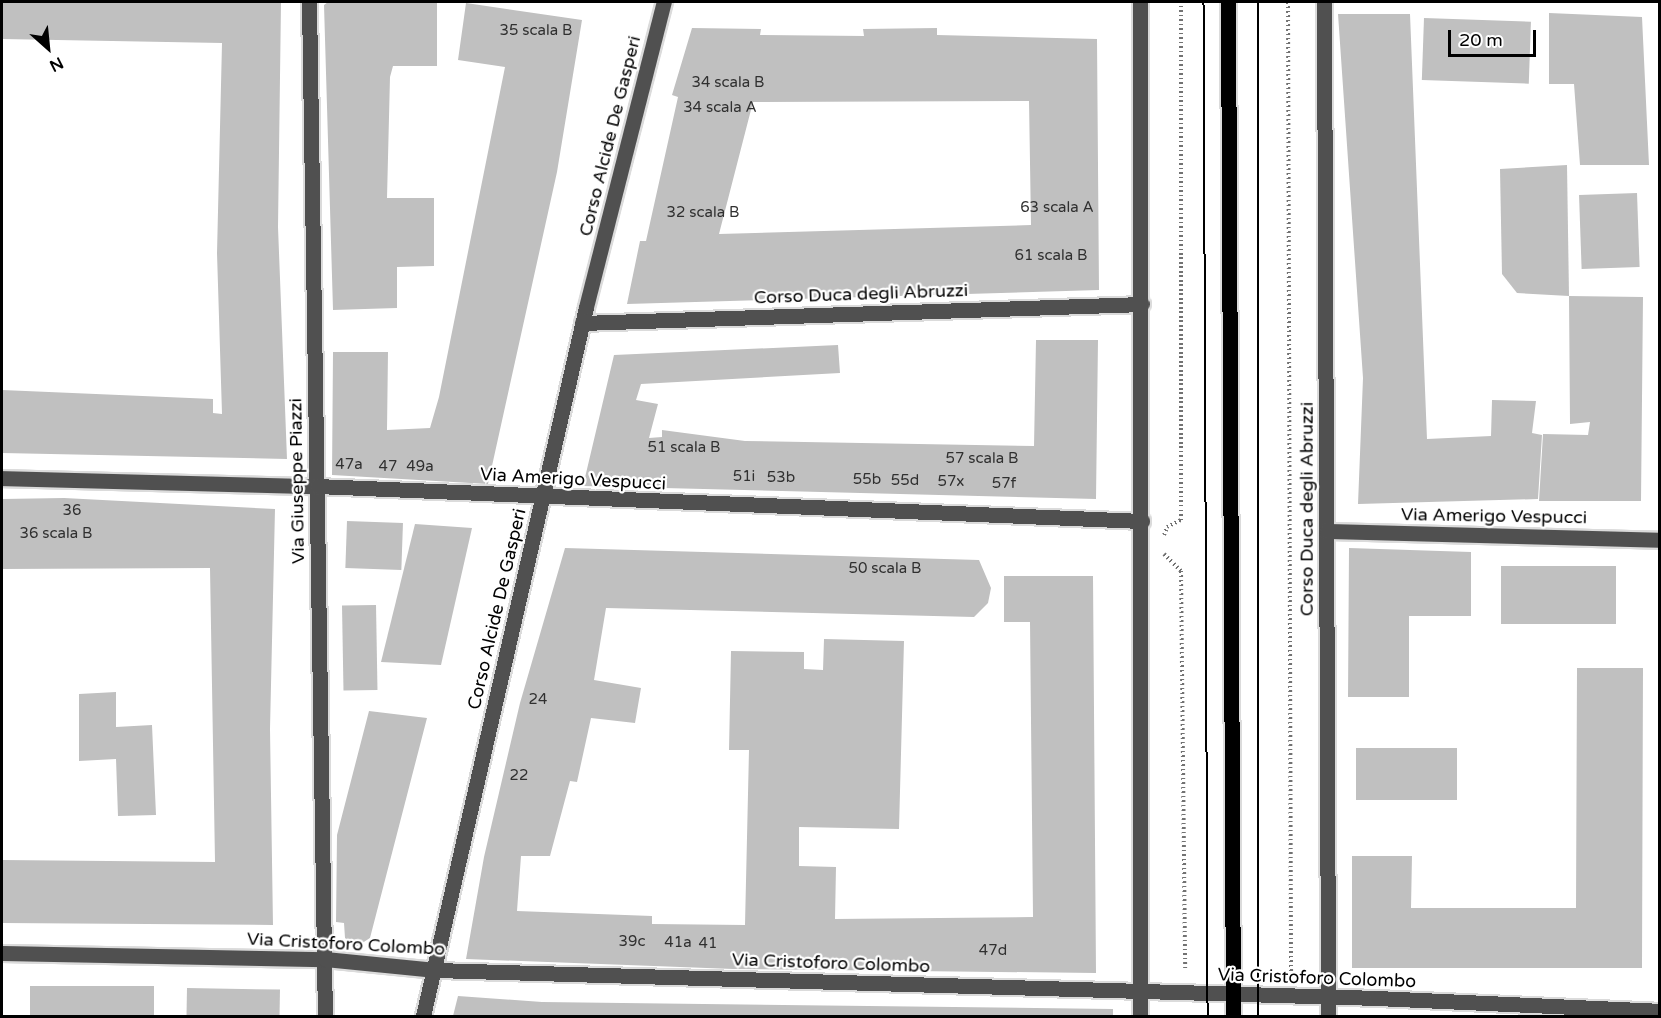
<!DOCTYPE html>
<html>
<head>
<meta charset="utf-8">
<style>
	body { margin:0 }
	#map { position:relative; width:1661px; height:1018px; overflow:hidden; background:#fff; font-family:"Varela Round",sans-serif }
	div>[style] { position:absolute }
	[style*='--x'] { left:calc(var(--x)*1px); top:calc(var(--y)*1px); width:calc(var(--w)*1px); rotate:calc(var(--a)*1deg) }
	.building>* { inset:0; background:#c0c0c0; transform-origin:0 0 }
	.path>* { height:4px; margin-top:-2px; transform-origin:0; background:repeating-linear-gradient(90deg,#727272 0 1.5px,transparent 0 4.5px) }
	.roads { filter:drop-shadow(2px 0 #dbdbdb) drop-shadow(-2px 0 #dbdbdb) drop-shadow(0 2px #dbdbdb) drop-shadow(0 -2px #dbdbdb) }
	.minor>* { height:15px; margin:-7.5px; padding:0 7.5px; transform-origin:7.5px; border-radius:7.5px; background:#505050 }
	.major>* { height:15px; margin:-7.5px; padding:0 7.5px; transform-origin:7.5px; border-radius:7.5px; background:#000 }
	.tram>* { height:1.5px; margin:-0.75px; padding:0 0.75px; transform-origin:0.75px; border-radius:0.75px; background:#000 }
	span { translate:-50% -50%; white-space:nowrap; text-align:center; line-height:1.15; -webkit-text-stroke:4.5px #fff; paint-order:stroke }
	.number-label { font-size:15px; color:#303030 }
	.number-label span { -webkit-text-stroke-width:0 }
	.street-label { font-size:18px; color:#000 }
	.frame { position:absolute; inset:0; border:3px solid #000; pointer-events:none }
	.north { position:absolute; left:18px; top:18px; width:60px; height:60px; -webkit-text-stroke:4px #fff; paint-order:stroke; rotate:153deg; font-size:16px; font-weight:700; line-height:24px; text-align:center; color:#000 }
	.north::after { content:''; display:block; margin:auto; width:21px; height:27px; background:#000; clip-path:polygon(50% 0,100% 100%,50% 72%,0 100%) }
	.scale { position:absolute; left:1448px; top:30px; width:88px; height:27px; box-sizing:border-box; border:3px solid #000; border-top:0; padding-left:8px; font-size:18px; line-height:21px; white-space:nowrap; color:#000; -webkit-text-stroke:4px #fff; paint-order:stroke }
</style>
</head>
<body>
<div id="map">
	<div class="building">
		<i style="clip-path:polygon(2px 2px,281px 2px,278px 227px,287px 459px,2px 453px,2px 390px,213px 399px,213px 413px,222px 414px,217px 253px,222px 43px,2px 39px)"></i>
		<i style="clip-path:polygon(328px 2px,437px 2px,437px 66px,393px 66px,390px 77px,387px 198px,434px 198px,434px 266px,397px 267px,397px 308px,333px 310px,324px 5px)"></i>
		<i style="clip-path:polygon(466px 3px,582px 20px,557px 172px,488px 484px,332px 475px,333px 352px,388px 352px,387px 430px,430px 428px,439px 397px,505px 67px,458px 60px)"></i>
		<i style="clip-path:polygon(1549px 13px,1642px 17px,1649px 165px,1580px 165px,1574px 84px,1549px 84px)"></i>
		<i style="clip-path:polygon(1338px 14px,1410px 14px,1427px 439px,1491px 436px,1492px 400px,1536px 401px,1532px 433px,1542px 435px,1538px 499px,1358px 504px,1363px 378px)"></i>
		<i style="left:1424px;top:18px;width:107px;height:62px;rotate:2deg"></i>
		<i style="clip-path:polygon(evenodd,692px 28px,761px 29px,760px 35px,864px 36px,863px 29px,937px 28px,937px 35px,1097px 39px,1099px 290px,627px 304px,640px 241px,646px 241px,678px 97px,672px 95px,692px 28px,1029px 101px,1031px 225px,719px 234px,753px 102px,1029px 101px)"></i>
		<i style="clip-path:polygon(1567px 165px,1569px 296px,1517px 293px,1502px 274px,1500px 169px)"></i>
		<i style="left:1637px;top:193px;width:74px;height:58px;rotate:88deg"></i>
		<i style="clip-path:polygon(1569px 296px,1643px 297px,1641px 501px,1539px 501px,1543px 434px,1588px 435px,1590px 422px,1570px 424px)"></i>
		<i style="clip-path:polygon(1036px 340px,1098px 340px,1096px 499px,583px 486px,614px 355px,838px 345px,840px 373px,641px 384px,636px 400px,658px 404px,649px 438px,662px 437px,662px 430px,745px 441px,1034px 446px)"></i>
		<i style="clip-path:polygon(64px 498px,275px 509px,270px 729px,273px 925px,2px 923px,2px 860px,215px 862px,210px 568px,2px 569px,2px 499px)"></i>
		<i style="left:347px;top:521px;width:56px;height:47px;rotate:2deg"></i>
		<i style="clip-path:polygon(415px 524px,472px 528px,441px 665px,381px 662px)"></i>
		<i style="clip-path:polygon(565px 548px,979px 560px,991px 588px,988px 603px,974px 617px,606px 608px,594px 680px,641px 688px,635px 723px,591px 718px,577px 782px,570px 781px,550px 856px,521px 856px,517px 911px,652px 916px,652px 924px,745px 925px,749px 750px,729px 750px,731px 651px,804px 652px,804px 669px,823px 670px,824px 639px,904px 641px,899px 829px,799px 827px,799px 866px,836px 867px,835px 919px,1033px 917px,1030px 622px,1004px 622px,1004px 576px,1093px 576px,1096px 973px,733px 969px,466px 959px,484px 857px,520px 703px)"></i>
		<i style="clip-path:polygon(1349px 548px,1471px 552px,1471px 616px,1409px 616px,1409px 697px,1348px 697px)"></i>
		<i style="left:1501px;top:566px;width:115px;height:58px"></i>
		<i style="left:376px;top:605px;width:85px;height:34px;rotate:89deg"></i>
		<i style="clip-path:polygon(1577px 668px,1643px 668px,1642px 968px,1352px 968px,1352px 856px,1412px 856px,1411px 908px,1576px 908px)"></i>
		<i style="clip-path:polygon(116px 692px,116px 727px,152px 725px,156px 815px,118px 816px,116px 759px,79px 761px,79px 694px)"></i>
		<i style="clip-path:polygon(369px 711px,427px 718px,370px 938px,356px 947px,345px 938px,344px 923px,336px 922px,337px 835px)"></i>
		<i style="left:1356px;top:748px;width:101px;height:52px"></i>
		<i style="left:30px;top:986px;width:124px;height:30px"></i>
		<i style="left:187px;top:988px;width:93px;height:28px;rotate:1deg"></i>
		<i style="clip-path:polygon(458px 996px,542px 1002px,1113px 1009px,1113px 1016px,453px 1016px)"></i>
	</div>
	<div class="path">
		<i style="--x:1288;--y:2;--w:969;--a:89.82"></i>
		<i style="--x:1164;--y:535;--w:9;--a:-69"></i>
		<i style="--x:1167;--y:527;--w:16;--a:-27"></i>
		<i style="--x:1181;--y:520;--w:518;--a:-90"></i>
		<i style="--x:1164;--y:554;--w:24;--a:45"></i>
		<i style="--x:1181;--y:571;--w:400;--a:89.4"></i>
	</div>
	<div class="roads">
		<div class="minor">
			<i style="--x:309;--y:2;--w:1014;--a:89.1"></i>
			<i style="--x:1140;--y:2;--w:1014;--a:90"></i>
			<i style="--x:1324;--y:2;--w:1014;--a:89.77"></i>
			<i style="--x:582;--y:323;--w:560;--a:-1.94"></i>
			<i style="--x:2;--y:478;--w:315;--a:1.5"></i>
			<i style="--x:317;--y:486;--w:826;--a:2.43"></i>
			<i style="--x:1327;--y:531;--w:333;--a:1.5"></i>
			<i style="--x:2;--y:953;--w:323;--a:1.1"></i>
			<i style="--x:325;--y:959;--w:111;--a:5.7"></i>
			<i style="--x:435;--y:970;--w:941;--a:1.7"></i>
			<i style="--x:1376;--y:998;--w:284;--a:2.6"></i>
			<i style="--x:423;--y:1016;--w:727;--a:-77.05"></i>
			<i style="--x:586;--y:307;--w:315;--a:-75.7"></i>
		</div>
		<div class="major">
			<i style="--x:1228;--y:2;--w:1014;--a:89.72"></i>
		</div>
	</div>
	<div class="tram">
		<i style="--x:1204;--y:2;--w:1014;--a:89.77"></i>
		<i style="--x:1258;--y:2;--w:1014;--a:90"></i>
	</div>
	<div class="number-label">
		<span style="left:536px;top:31px">35 scala B</span>
		<span style="left:728px;top:83px">34 scala B</span>
		<span style="left:720px;top:108px">34 scala A</span>
		<span style="left:1057px;top:208px">63 scala A</span>
		<span style="left:703px;top:213px">32 scala B</span>
		<span style="left:1051px;top:256px">61 scala B</span>
		<span style="left:684px;top:448px">51 scala B</span>
		<span style="left:982px;top:459px">57 scala B</span>
		<span style="left:349px;top:465px">47a</span>
		<span style="left:388px;top:467px">47</span>
		<span style="left:420px;top:467px">49a</span>
		<span style="left:744px;top:477px">51i</span>
		<span style="left:781px;top:478px">53b</span>
		<span style="left:867px;top:480px">55b</span>
		<span style="left:905px;top:481px">55d</span>
		<span style="left:951px;top:482px">57x</span>
		<span style="left:1004px;top:484px">57f</span>
		<span style="left:72px;top:511px">36</span>
		<span style="left:56px;top:534px">36 scala B</span>
		<span style="left:885px;top:569px">50 scala B</span>
		<span style="left:538px;top:700px">24</span>
		<span style="left:519px;top:776px">22</span>
		<span style="left:632px;top:942px">39c</span>
		<span style="left:678px;top:943px">41a</span>
		<span style="left:708px;top:944px">41</span>
		<span style="left:993px;top:951px">47d</span>
	</div>
	<div class="street-label">
		<span style="left:610px;top:136px;rotate:-76deg">Corso Alcide De Gasperi</span>
		<span style="left:861px;top:294px;rotate:-2deg">Corso Duca degli Abruzzi</span>
		<span style="left:573px;top:479px;rotate:3deg">Via Amerigo Vespucci</span>
		<span style="left:297px;top:481px;rotate:-91deg">Via Giuseppe Piazzi</span>
		<span style="left:1307px;top:509px;rotate:-90deg">Corso Duca degli Abruzzi</span>
		<span style="left:1494px;top:516px;rotate:1deg">Via Amerigo Vespucci</span>
		<span style="left:497px;top:609px;rotate:-77deg">Corso Alcide De Gasperi</span>
		<span style="left:346px;top:944px;rotate:3deg">Via Cristoforo Colombo</span>
		<span style="left:831px;top:963px;rotate:2deg">Via Cristoforo Colombo</span>
		<span style="left:1317px;top:978px;rotate:2deg">Via Cristoforo Colombo</span>
	</div>
	<div class="frame"></div>
	<div class="north">N</div>
	<div class="scale">20 m</div>
</div>
</body>
</html>
